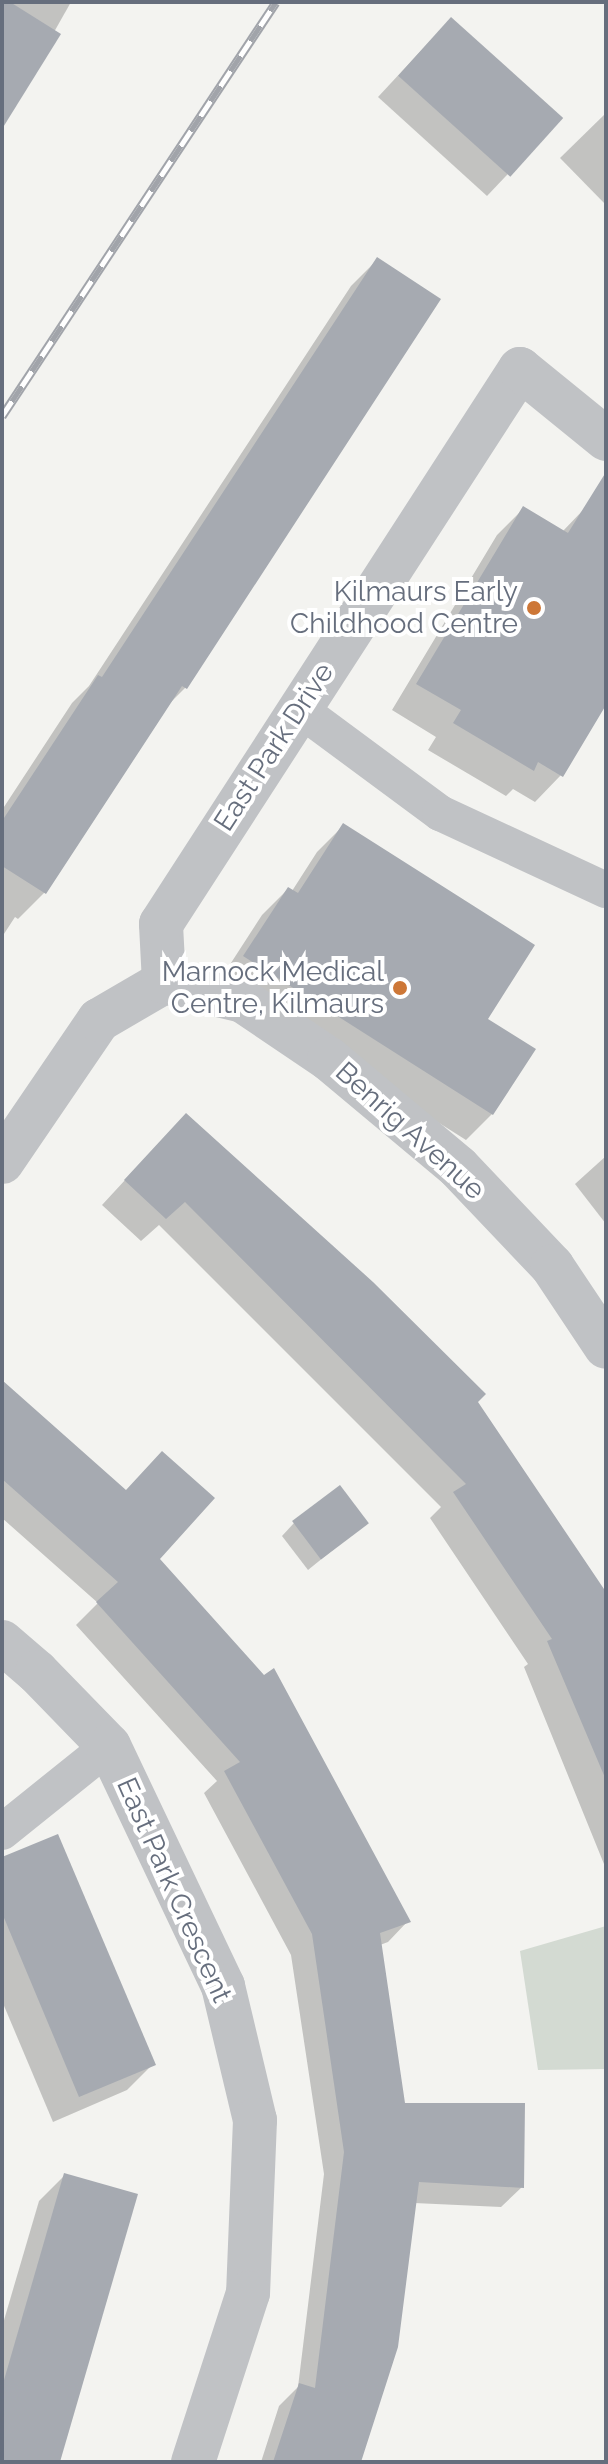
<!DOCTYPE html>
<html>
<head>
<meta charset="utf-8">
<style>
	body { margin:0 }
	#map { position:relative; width:608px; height:2464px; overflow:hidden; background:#f3f3f0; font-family:Raleway,sans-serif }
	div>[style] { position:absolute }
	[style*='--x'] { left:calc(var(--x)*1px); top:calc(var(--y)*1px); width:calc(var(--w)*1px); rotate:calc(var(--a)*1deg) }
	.green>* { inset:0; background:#d3dad2 }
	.shadow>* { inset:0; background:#0003 }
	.building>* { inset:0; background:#a6aab1; transform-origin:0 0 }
	.service>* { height:36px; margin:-18px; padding:0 18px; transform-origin:18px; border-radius:18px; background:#c0c2c5 }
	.minor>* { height:44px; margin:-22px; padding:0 22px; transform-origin:22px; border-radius:22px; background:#c0c2c5 }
	.rail>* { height:9px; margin-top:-4.5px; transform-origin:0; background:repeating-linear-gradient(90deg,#fff 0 18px,#a1a4aa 0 36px); box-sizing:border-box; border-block:2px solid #a1a4aa }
	.dots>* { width:22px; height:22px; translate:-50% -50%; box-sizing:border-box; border:4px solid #fff; border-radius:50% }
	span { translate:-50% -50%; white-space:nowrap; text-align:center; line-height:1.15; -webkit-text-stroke:8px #fff; paint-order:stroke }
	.poi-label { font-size:28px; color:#666e7d }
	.right { translate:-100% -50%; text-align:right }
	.street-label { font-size:28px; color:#666e7d }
	.frame { position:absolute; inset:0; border:4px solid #666e7d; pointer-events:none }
</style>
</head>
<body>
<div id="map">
	<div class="green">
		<i style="clip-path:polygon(606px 1926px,606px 2069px,538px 2070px,520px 1951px)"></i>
	</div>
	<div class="shadow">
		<i style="clip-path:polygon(2px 2px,71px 2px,2px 124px)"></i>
		<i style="clip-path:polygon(430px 41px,560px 119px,487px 196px,378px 97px)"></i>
		<i style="clip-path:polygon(606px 113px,606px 205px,560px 158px)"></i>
		<i style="clip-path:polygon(377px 260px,185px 688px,166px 707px,44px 893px,18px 919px,15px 917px,2px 937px,2px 810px,72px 703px,89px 686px,351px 286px)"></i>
		<i style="clip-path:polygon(585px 508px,606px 521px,606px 701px,561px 775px,535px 802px,513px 789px,506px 796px,428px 750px,436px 737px,392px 710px,497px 535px,523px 509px,562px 532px)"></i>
		<i style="clip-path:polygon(343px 826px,486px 1020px,492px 1114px,466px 1140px,218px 983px,262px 915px,288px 889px,292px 891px,317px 852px)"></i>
		<i style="clip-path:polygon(162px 1140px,476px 1401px,606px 1596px,606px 1869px,524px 1667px,528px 1664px,430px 1518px,441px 1507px,159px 1225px,141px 1241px,102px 1205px)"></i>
		<i style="clip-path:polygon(606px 1156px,606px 1224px,575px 1184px)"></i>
		<i style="clip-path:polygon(2px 1392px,157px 1559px,408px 1921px,388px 1942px,380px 1945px,403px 2105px,522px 2187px,501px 2207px,414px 2203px,359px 2462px,261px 2462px,279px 2406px,298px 2387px,324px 2174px,291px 1955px,204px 1793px,217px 1781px,76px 1625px,98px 1603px,2px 1518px)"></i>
		<i style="clip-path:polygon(294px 1523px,366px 1523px,308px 1570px,282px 1536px)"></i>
		<i style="clip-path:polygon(2px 1859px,153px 2064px,127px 2090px,53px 2122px,2px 2001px)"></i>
		<i style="clip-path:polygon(65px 2175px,58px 2462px,2px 2462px,2px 2327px,39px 2201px)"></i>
	</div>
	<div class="building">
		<i style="clip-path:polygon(2px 2px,10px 2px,61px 34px,2px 129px)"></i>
		<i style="left:451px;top:17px;width:151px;height:79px;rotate:42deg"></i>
		<i style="clip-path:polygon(377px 257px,441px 299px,187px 689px,182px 686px,46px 894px,2px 866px,2px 821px,98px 675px,102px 677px)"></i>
		<i style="clip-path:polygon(606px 472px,606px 705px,563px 777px,538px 762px,534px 771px,453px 723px,461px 710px,416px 684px,523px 506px,568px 533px)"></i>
		<i style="clip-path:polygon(343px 823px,535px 945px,488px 1019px,536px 1049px,493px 1115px,243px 956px,288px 887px,298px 893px)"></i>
		<i style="clip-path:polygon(186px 1113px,373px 1282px,486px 1394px,478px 1402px,606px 1592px,606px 1780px,547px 1641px,552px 1639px,453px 1492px,466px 1484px,185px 1202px,166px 1219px,124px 1180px)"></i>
		<i style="clip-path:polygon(2px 1380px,126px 1490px,162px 1451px,215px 1498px,160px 1559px,264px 1675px,274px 1668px,411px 1922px,380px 1933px,405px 2103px,525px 2103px,524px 2188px,419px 2182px,398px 2347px,361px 2462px,273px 2462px,299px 2383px,315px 2388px,344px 2152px,312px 1934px,224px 1771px,240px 1762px,96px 1602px,118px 1582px,2px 1479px)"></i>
		<i style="left:340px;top:1485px;width:48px;height:60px;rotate:53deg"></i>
		<i style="clip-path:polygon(58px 1834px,156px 2065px,79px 2097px,2px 1913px,2px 1857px)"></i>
		<i style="clip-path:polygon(64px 2173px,138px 2194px,60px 2462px,2px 2462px,2px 2387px)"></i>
	</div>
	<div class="service">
		<i style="--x:298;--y:708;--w:177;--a:36.5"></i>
		<i style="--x:440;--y:813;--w:183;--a:24.9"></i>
		<i style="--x:2;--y:1832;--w:137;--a:-38.8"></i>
	</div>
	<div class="minor">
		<i style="--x:164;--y:982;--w:81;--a:13.5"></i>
		<i style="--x:243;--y:1001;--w:104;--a:34"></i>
		<i style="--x:329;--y:1059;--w:168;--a:39.9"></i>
		<i style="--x:458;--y:1167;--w:137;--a:46.5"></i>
		<i style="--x:552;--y:1266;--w:97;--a:56.3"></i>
		<i style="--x:2;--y:1162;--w:172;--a:-55.7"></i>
		<i style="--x:99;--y:1020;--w:75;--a:-30.3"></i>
		<i style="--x:164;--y:982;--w:58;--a:-93"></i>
		<i style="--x:161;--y:924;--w:661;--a:-57.1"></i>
		<i style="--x:520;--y:369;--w:111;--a:39.1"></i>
		<i style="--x:2;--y:1642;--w:46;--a:40.6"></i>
		<i style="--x:37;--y:1672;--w:103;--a:45.8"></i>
		<i style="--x:109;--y:1746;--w:266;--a:64.6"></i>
		<i style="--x:223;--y:1986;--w:138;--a:76.6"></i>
		<i style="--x:255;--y:2120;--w:173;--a:92.3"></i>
		<i style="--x:248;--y:2293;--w:178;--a:108"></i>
	</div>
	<div class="rail">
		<i style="--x:2;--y:416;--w:496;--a:-56.5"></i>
	</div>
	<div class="dots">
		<i style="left:534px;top:608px;background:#cd7737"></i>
		<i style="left:400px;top:988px;background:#cd7737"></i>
	</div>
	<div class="poi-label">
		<span class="right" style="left:518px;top:608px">Kilmaurs Early<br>Childhood Centre</span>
		<span class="right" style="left:384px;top:988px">Marnock Medical<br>Centre, Kilmaurs</span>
	</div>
	<div class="street-label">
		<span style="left:274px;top:747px;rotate:-57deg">East Park Drive</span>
		<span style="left:410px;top:1131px;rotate:42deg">Benrig Avenue</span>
		<span style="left:174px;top:1890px;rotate:66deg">East Park Crescent</span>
	</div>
	<div class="frame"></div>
</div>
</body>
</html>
